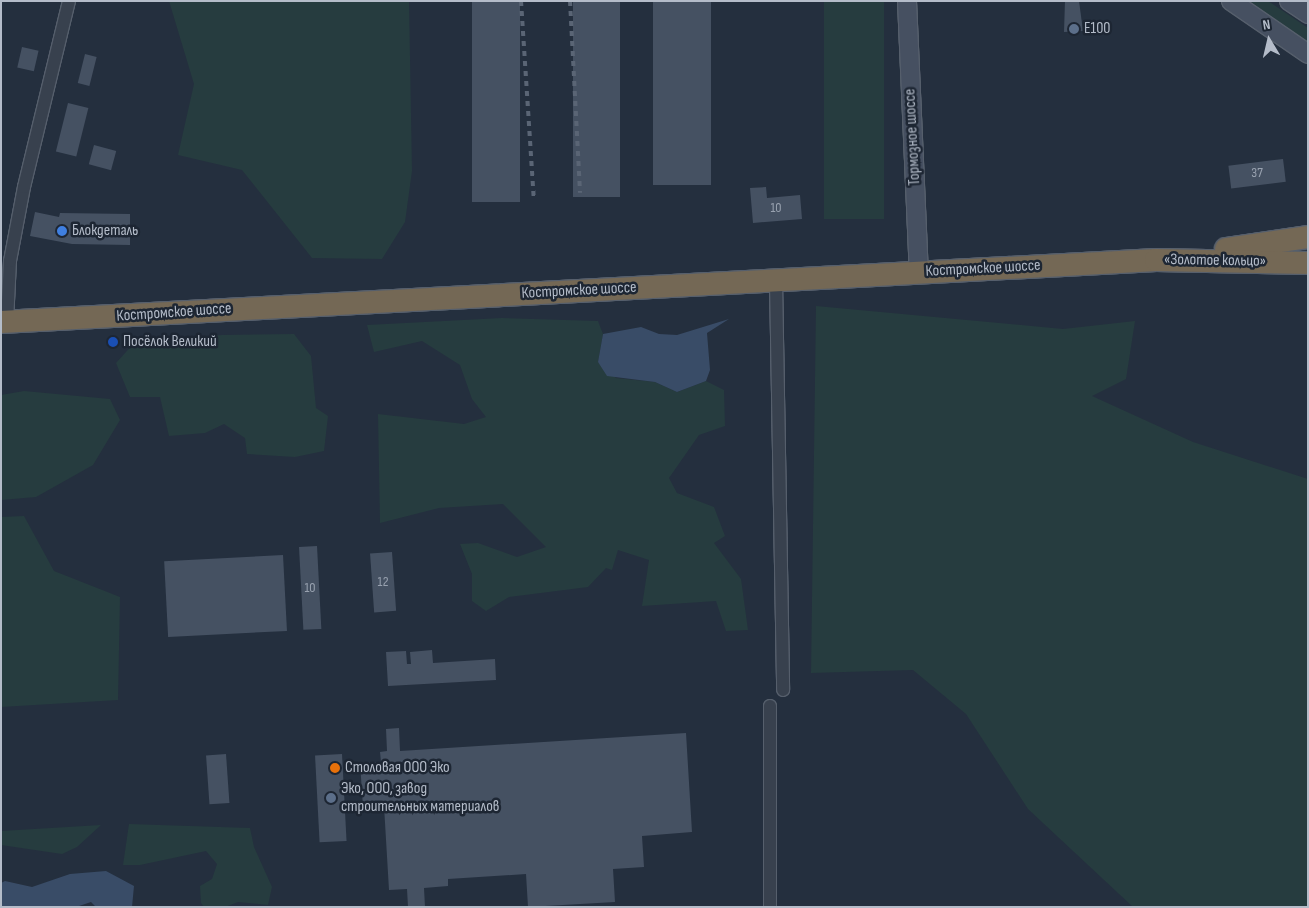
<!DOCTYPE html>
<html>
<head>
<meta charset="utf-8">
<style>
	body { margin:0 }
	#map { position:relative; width:1309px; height:908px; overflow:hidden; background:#242f3e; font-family:"Sofia Sans Condensed",sans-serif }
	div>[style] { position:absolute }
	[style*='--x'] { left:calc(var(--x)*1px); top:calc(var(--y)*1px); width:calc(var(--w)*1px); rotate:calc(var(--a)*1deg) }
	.green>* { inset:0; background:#263c3f; transform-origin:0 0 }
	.water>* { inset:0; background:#394c67 }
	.building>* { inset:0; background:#455162; transform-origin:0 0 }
	.roads { filter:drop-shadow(1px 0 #565f6c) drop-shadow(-1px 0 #565f6c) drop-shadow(0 1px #565f6c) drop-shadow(0 -1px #565f6c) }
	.street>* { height:12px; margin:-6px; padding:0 6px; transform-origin:6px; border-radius:6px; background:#38414e }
	.secondary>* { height:18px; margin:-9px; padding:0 9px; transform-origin:9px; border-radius:9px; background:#465061 }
	.highway>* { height:22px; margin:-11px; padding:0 11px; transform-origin:11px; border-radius:11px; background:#746855 }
	.rail>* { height:4px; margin-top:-2px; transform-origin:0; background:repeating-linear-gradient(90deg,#5a6575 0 5px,transparent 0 10px) }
	.dots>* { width:14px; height:14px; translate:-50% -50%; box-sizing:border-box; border:2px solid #1d2633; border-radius:50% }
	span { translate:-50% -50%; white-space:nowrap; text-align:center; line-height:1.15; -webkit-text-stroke:5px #1d2633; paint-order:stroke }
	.number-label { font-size:14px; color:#98a1af }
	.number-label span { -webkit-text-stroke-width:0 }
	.poi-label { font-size:16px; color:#b4bcc9 }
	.left { translate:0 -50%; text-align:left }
	.street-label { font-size:16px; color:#b4bcc9 }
	.frame { position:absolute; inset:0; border:2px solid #b4bcc9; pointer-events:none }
	.north { position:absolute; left:1244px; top:15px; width:50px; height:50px; -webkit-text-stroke:4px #1d2633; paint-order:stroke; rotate:351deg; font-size:14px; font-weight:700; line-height:20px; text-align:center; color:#b4bcc9 }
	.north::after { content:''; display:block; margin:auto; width:18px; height:22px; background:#b4bcc9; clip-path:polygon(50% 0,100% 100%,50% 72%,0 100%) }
</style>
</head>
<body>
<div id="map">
	<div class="green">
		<i style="clip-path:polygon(169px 1px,409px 1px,412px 171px,405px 222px,382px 259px,312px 258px,242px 170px,178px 155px,194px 84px)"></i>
		<i style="left:824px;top:1px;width:60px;height:218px"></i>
		<i style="clip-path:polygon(1249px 1px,1268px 1px,1308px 28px,1308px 42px)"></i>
		<i style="clip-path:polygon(816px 306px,1063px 329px,1135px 321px,1126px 379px,1092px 396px,1193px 442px,1308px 479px,1308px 907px,1133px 907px,1028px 809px,966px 714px,913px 670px,811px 673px)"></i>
		<i style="clip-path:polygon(502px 318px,598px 321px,603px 334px,598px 362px,616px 378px,655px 382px,677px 392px,706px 381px,724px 390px,725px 426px,699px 435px,669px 478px,677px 493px,714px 507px,725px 536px,714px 543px,741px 579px,748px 630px,726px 631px,716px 601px,642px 606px,649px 560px,618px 550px,612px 570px,606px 568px,588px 587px,509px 597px,486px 611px,472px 601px,472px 574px,460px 544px,478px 543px,517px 557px,546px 547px,503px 504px,439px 508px,380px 523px,378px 414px,464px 424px,486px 417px,472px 399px,460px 365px,422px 341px,374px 352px,367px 325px)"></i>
		<i style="clip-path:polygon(294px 334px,311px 356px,316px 408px,328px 416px,324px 451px,295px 457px,247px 454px,245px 438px,224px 424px,205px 433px,169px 436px,160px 397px,130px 397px,116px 363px,135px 342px,222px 335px)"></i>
		<i style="clip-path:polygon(24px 391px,110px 399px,120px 420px,93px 465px,36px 497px,1px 500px,1px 395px)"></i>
		<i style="clip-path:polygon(24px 516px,54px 571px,120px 597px,118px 700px,1px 707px,1px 517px)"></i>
		<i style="clip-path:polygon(129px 824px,250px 828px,254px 847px,272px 887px,268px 905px,238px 902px,225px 907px,204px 907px,201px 903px,200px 886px,212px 879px,217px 864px,206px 851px,140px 865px,123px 865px)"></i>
		<i style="clip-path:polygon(101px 825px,77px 847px,62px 854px,1px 845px,1px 831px)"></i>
	</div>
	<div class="water">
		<i style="clip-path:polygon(729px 319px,707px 333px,710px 370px,706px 381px,677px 392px,655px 382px,607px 376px,598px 362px,603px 334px,641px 327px,659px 334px,677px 335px)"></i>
		<i style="clip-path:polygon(106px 871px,134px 886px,132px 907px,96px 907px,91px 902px,76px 907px,1px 907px,1px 883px,5px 881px,32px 887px,70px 874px)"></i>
	</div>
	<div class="building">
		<i style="left:472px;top:1px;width:48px;height:201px"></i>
		<i style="left:573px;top:1px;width:47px;height:196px"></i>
		<i style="left:653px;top:1px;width:58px;height:184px"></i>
		<i style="clip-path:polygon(1065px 1px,1079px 1px,1083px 31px,1064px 32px)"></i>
		<i style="left:22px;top:47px;width:17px;height:21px;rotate:13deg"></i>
		<i style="left:85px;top:54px;width:12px;height:30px;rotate:14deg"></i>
		<i style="left:68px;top:103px;width:21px;height:50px;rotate:14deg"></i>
		<i style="left:94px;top:145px;width:23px;height:20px;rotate:15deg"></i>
		<i style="left:1283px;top:159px;width:23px;height:55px;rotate:83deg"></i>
		<i style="clip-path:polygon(766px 187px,767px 198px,800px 195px,802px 219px,753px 223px,750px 188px)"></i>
		<i style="clip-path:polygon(35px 212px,59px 217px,60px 213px,130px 214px,130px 245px,72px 244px,30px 236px)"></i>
		<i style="left:317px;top:546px;width:83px;height:18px;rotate:87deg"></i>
		<i style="left:392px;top:552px;width:59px;height:22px;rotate:86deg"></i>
		<i style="left:283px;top:555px;width:76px;height:119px;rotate:87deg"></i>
		<i style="clip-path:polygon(432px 650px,433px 663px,495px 659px,496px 680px,388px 686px,386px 652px,406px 651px,407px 664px,411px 664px,410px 652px)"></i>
		<i style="clip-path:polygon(399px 728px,400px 751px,686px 733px,692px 832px,642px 836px,644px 867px,613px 869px,615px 902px,528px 907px,526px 874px,448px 879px,448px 886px,424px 888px,425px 907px,408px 907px,407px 889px,389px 890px,384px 806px,363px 807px,360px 763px,381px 762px,380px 752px,387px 751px,386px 729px)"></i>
		<i style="left:226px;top:754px;width:49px;height:20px;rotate:86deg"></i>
		<i style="left:342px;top:754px;width:87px;height:27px;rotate:87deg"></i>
	</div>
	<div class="roads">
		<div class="street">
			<i style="--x:776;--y:280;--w:410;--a:89"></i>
			<i style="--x:7;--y:322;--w:61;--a:-87.2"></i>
			<i style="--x:10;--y:261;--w:75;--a:-79.3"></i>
			<i style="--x:24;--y:187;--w:191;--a:-76.4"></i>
			<i style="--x:770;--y:907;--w:201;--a:-90"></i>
		</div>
		<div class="secondary">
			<i style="--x:907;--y:1;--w:272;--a:87.5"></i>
			<i style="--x:1231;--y:1;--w:93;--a:34.5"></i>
			<i style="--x:1289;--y:1;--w:23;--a:34"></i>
		</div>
		<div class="highway">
			<i style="--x:1226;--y:249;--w:83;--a:-8.3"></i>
			<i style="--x:1;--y:322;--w:1157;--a:-3.07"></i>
			<i style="--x:1156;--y:260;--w:152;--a:1.1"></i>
		</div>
	</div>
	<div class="rail">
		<i style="--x:521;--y:1;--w:199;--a:86.3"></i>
		<i style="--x:570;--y:1;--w:192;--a:87"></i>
	</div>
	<div class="dots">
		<i style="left:1074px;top:29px;background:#5c6f8a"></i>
		<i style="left:62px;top:231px;background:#3f7fe0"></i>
		<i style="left:113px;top:342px;background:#1a4fb4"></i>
		<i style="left:335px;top:768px;background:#e8710a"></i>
		<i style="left:331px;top:798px;background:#5c6f8a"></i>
	</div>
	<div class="number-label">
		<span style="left:1257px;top:173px">37</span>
		<span style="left:776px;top:208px">10</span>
		<span style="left:383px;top:582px">12</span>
		<span style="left:310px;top:588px">10</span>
	</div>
	<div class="poi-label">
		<span class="left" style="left:1084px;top:29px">E100</span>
		<span class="left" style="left:72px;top:231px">Блокдеталь</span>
		<span class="left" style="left:123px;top:342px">Посёлок Великий</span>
		<span class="left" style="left:345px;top:768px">Столовая ООО Эко</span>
		<span class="left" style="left:341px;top:798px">Эко, ООО, завод<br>строительных материалов</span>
	</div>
	<div class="street-label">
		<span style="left:913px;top:137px;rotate:-93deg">Тормозное шоссе</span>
		<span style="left:1215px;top:261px;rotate:1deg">«Золотое кольцо»</span>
		<span style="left:983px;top:269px;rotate:-3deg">Костромское шоссе</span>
		<span style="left:579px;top:291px;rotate:-3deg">Костромское шоссе</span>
		<span style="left:174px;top:313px;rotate:-4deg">Костромское шоссе</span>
	</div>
	<div class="frame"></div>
	<div class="north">N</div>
</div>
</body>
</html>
